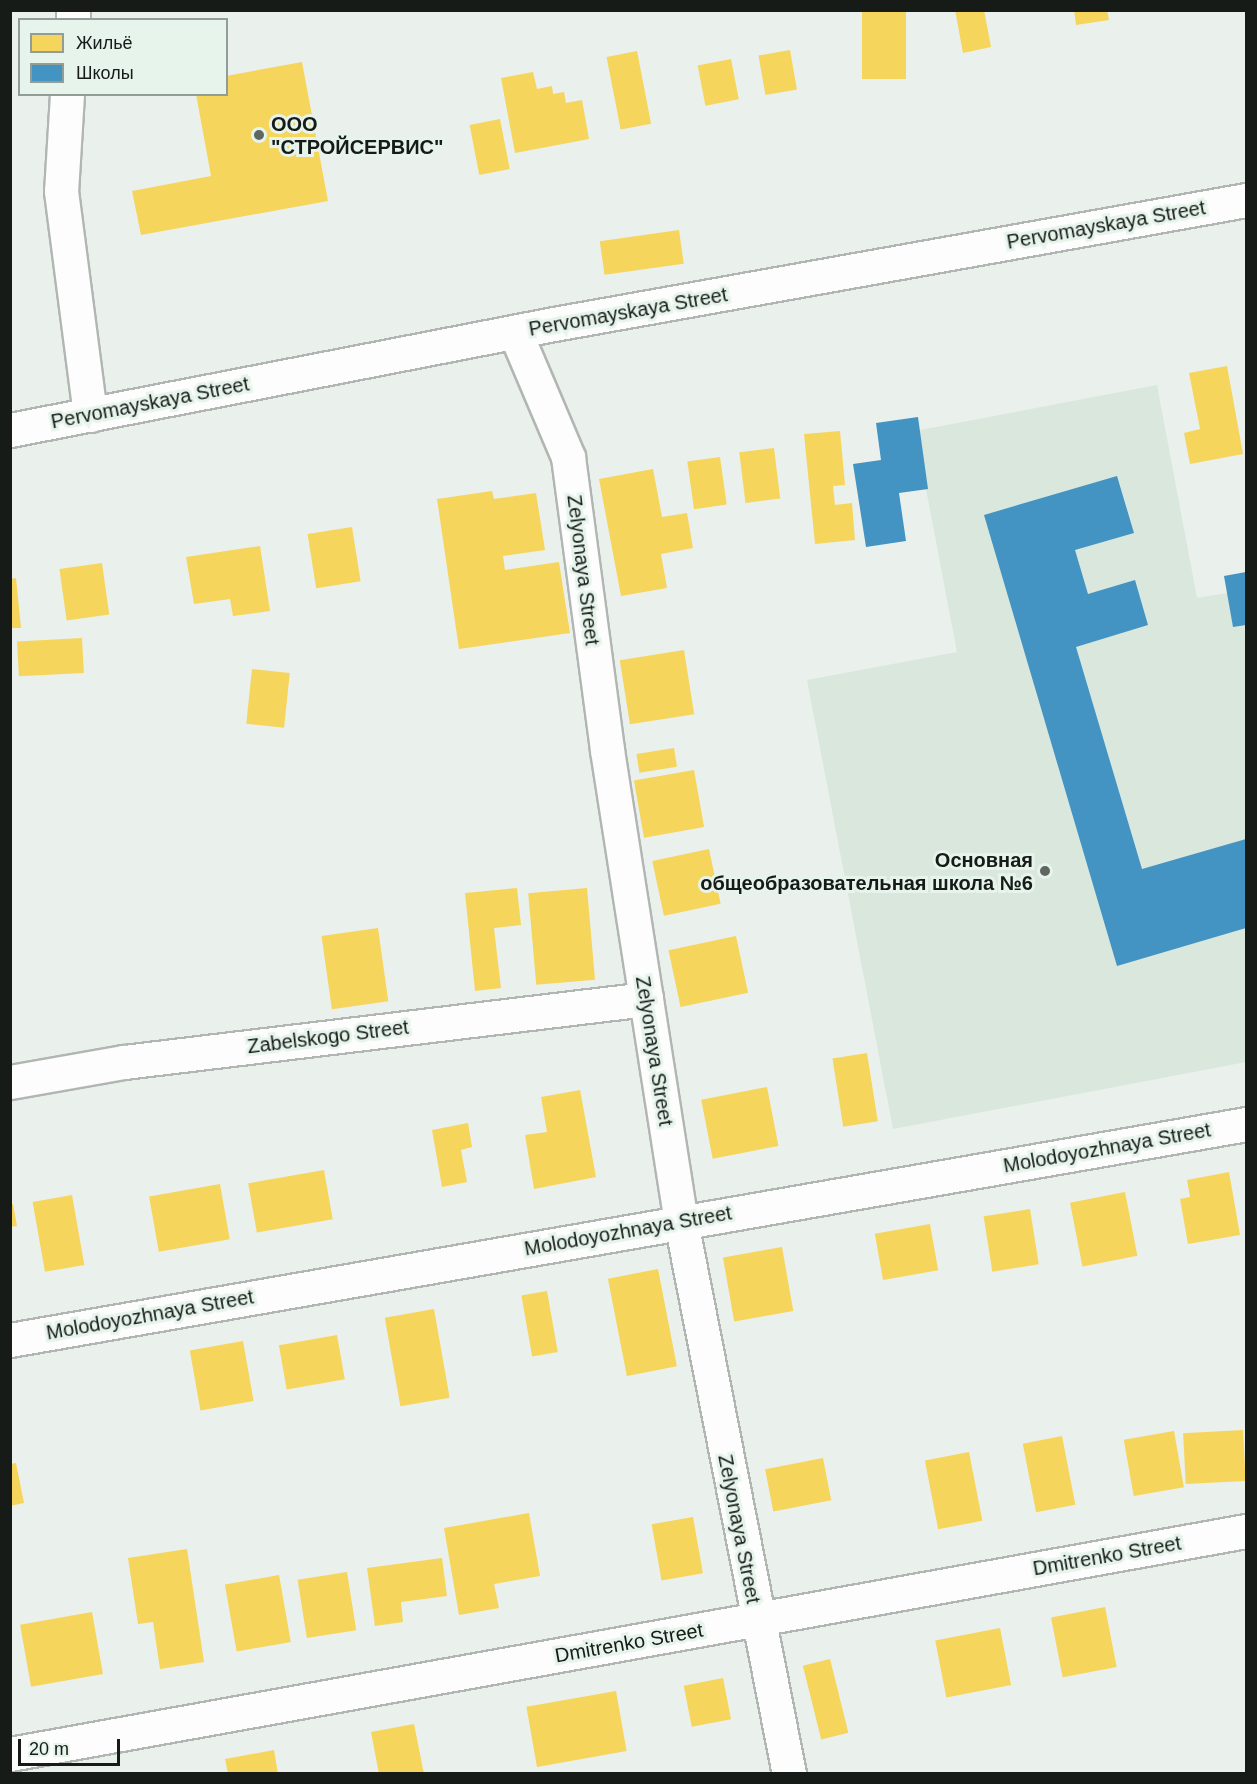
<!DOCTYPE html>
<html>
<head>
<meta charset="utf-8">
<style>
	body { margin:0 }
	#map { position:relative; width:1257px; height:1784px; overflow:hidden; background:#eaf0ec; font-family:Helvetica,sans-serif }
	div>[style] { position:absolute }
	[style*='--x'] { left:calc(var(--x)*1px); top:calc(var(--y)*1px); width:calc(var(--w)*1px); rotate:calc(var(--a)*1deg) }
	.built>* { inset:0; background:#d9e7dd }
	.homes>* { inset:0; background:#f6d55c; transform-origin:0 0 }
	.schools>* { inset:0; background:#4393c3 }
	.roads { filter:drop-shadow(2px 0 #b1b6b3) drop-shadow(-2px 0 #b1b6b3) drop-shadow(0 2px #b1b6b3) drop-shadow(0 -2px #b1b6b3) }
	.minor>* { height:33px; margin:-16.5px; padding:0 16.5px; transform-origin:16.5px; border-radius:16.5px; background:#fcfdfc }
	.major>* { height:33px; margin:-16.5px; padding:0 16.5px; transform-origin:16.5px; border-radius:16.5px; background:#fcfdfc }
	.dots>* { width:16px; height:16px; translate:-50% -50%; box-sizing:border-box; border:3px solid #e6f4eb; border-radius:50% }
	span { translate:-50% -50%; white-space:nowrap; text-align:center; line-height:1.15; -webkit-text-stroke:6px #e6f4eb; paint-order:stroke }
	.poi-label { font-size:20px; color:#161b18; font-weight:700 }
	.left { translate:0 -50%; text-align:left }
	.right { translate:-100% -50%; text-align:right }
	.street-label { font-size:20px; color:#161b18 }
	.frame { position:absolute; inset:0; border:12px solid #161b18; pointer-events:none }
	.legend { position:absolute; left:18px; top:18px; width:210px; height:78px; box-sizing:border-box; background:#e6f4eb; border:2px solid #939d97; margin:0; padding:8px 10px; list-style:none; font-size:18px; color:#161b18 }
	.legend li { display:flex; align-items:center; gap:12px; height:30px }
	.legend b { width:30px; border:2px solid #939d97 }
	.scale { position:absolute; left:18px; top:1739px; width:102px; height:27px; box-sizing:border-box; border:3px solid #161b18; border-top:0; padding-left:8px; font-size:18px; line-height:21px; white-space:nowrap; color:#161b18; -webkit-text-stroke:4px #e6f4eb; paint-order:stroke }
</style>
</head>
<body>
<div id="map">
	<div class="built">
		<i style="clip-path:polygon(1157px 385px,1197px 598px,1246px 590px,1246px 1062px,893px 1129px,807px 680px,957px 652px,915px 431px)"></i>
	</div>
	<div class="homes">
		<i style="left:862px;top:10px;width:44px;height:69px"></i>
		<i style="clip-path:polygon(955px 10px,984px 10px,991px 47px,963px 53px)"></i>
		<i style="clip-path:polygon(1074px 10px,1107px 10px,1109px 20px,1076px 25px)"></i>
		<i style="left:790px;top:50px;width:40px;height:32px;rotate:80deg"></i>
		<i style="left:637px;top:51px;width:74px;height:31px;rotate:79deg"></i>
		<i style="left:731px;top:59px;width:41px;height:34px;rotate:79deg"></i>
		<i style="clip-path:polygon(302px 62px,328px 201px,141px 235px,132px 191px,211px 176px,196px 94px,226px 94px,226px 76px)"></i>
		<i style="clip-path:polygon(533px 72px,537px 89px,552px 86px,553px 94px,564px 92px,566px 103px,582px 100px,589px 139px,515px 153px,501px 78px)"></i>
		<i style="left:500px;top:119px;width:51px;height:31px;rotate:79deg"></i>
		<i style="left:679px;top:230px;width:34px;height:80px;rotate:82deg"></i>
		<i style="clip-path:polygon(1227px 366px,1243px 454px,1190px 464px,1184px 433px,1200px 429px,1189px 373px)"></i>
		<i style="clip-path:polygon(840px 431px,845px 485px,833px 486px,835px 505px,852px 503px,855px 540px,815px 544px,804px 434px)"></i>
		<i style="left:774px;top:448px;width:51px;height:35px;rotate:83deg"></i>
		<i style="left:720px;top:457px;width:48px;height:33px;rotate:82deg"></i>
		<i style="clip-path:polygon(653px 469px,662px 517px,687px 513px,693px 548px,661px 554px,667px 588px,621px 596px,599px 479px)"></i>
		<i style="clip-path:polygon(492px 491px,494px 499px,536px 493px,545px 550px,503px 556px,505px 570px,559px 562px,570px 633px,459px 649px,437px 499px)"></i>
		<i style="left:352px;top:527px;width:55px;height:45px;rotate:81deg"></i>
		<i style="clip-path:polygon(260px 546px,270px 611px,233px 616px,230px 599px,194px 604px,186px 557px)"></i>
		<i style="left:102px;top:563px;width:52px;height:43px;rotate:82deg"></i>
		<i style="clip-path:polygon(16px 578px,21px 628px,10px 628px,10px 579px)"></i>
		<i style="left:82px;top:638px;width:35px;height:65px;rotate:87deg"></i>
		<i style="left:684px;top:650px;width:65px;height:65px;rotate:81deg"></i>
		<i style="left:252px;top:669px;width:38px;height:55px;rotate:6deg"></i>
		<i style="left:674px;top:748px;width:19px;height:38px;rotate:81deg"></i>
		<i style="left:694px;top:770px;width:58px;height:61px;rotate:80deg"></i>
		<i style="left:709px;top:849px;width:56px;height:58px;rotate:78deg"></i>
		<i style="clip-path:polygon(517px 888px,521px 925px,494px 928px,501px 988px,475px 991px,465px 893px)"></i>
		<i style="left:587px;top:888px;width:92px;height:59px;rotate:85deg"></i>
		<i style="left:378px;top:928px;width:74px;height:57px;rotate:82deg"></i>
		<i style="left:736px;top:936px;width:58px;height:69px;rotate:78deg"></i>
		<i style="left:867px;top:1053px;width:69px;height:35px;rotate:81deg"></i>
		<i style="left:767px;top:1087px;width:60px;height:67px;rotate:79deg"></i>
		<i style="clip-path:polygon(580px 1090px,596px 1177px,534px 1189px,525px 1135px,547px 1132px,541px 1097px)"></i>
		<i style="clip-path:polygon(468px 1123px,472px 1147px,461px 1150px,467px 1182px,442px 1187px,432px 1130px)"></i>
		<i style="left:324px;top:1170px;width:50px;height:77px;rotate:80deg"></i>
		<i style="clip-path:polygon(1229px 1172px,1240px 1235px,1188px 1244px,1180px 1199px,1190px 1197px,1187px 1180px)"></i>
		<i style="left:220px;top:1184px;width:56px;height:72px;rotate:80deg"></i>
		<i style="left:1125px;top:1192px;width:65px;height:56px;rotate:79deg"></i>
		<i style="left:72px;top:1195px;width:71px;height:40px;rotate:80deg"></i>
		<i style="clip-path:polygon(13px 1204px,17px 1226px,10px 1227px,10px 1205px)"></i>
		<i style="left:1030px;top:1209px;width:56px;height:47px;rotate:81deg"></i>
		<i style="left:930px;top:1224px;width:47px;height:56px;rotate:80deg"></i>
		<i style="left:782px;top:1247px;width:65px;height:60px;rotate:80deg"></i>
		<i style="left:658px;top:1269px;width:99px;height:51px;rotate:79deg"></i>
		<i style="left:547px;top:1291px;width:62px;height:26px;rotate:80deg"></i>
		<i style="left:434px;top:1309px;width:90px;height:50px;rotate:80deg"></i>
		<i style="left:337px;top:1335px;width:45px;height:59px;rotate:80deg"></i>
		<i style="left:243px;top:1341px;width:61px;height:54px;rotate:80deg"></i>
		<i style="left:1243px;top:1430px;width:51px;height:60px;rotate:87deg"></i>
		<i style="left:1174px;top:1431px;width:57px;height:51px;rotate:80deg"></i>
		<i style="left:1062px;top:1436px;width:70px;height:40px;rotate:79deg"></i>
		<i style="left:969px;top:1452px;width:70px;height:45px;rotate:79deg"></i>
		<i style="left:823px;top:1458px;width:43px;height:59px;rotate:79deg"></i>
		<i style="clip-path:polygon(16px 1463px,24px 1503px,10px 1506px,10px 1464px)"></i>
		<i style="clip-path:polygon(529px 1513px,540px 1576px,494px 1584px,499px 1608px,459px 1615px,444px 1528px)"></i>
		<i style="left:693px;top:1517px;width:57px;height:42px;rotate:80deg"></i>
		<i style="clip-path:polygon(187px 1549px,204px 1662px,160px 1669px,153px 1622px,138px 1624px,128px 1558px)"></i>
		<i style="clip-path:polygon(442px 1558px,447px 1596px,401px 1602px,403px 1622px,375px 1626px,367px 1568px)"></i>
		<i style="left:347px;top:1572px;width:59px;height:50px;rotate:81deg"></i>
		<i style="left:279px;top:1575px;width:68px;height:55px;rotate:80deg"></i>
		<i style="left:1105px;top:1607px;width:61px;height:55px;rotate:79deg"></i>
		<i style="left:92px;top:1612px;width:63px;height:73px;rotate:80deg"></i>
		<i style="left:1000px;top:1628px;width:58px;height:66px;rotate:79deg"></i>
		<i style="left:830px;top:1659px;width:76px;height:28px;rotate:76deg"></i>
		<i style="left:723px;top:1678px;width:42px;height:40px;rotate:79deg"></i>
		<i style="left:616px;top:1691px;width:61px;height:91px;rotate:80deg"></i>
		<i style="clip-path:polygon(414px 1724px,424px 1774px,379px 1774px,371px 1732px)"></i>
		<i style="clip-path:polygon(274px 1750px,278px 1774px,228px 1774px,225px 1759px)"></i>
	</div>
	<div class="schools">
		<i style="clip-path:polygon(918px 417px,928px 489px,899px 493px,906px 541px,866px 547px,853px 464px,881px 460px,876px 423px)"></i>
		<i style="clip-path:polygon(1117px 476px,1134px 533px,1075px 550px,1088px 594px,1135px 580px,1148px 625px,1076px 647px,1142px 869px,1246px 839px,1246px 928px,1117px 966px,984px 515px)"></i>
		<i style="clip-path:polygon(1246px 572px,1246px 625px,1233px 627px,1224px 576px)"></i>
	</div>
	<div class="roads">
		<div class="minor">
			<i style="--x:73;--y:20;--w:10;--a:-90"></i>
			<i style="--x:67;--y:94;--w:97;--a:93.5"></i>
			<i style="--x:61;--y:191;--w:226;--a:82.6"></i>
			<i style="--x:515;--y:332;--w:136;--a:67"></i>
			<i style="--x:568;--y:457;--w:296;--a:82.4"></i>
			<i style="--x:607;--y:750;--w:478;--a:81.1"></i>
			<i style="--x:681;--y:1222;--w:562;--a:78.93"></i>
			<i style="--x:10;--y:1082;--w:116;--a:-10"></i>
			<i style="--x:124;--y:1062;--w:526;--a:-6.88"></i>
			<i style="--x:10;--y:1340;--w:1255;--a:-9.91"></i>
			<i style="--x:10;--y:1754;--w:1256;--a:-10.23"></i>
		</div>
		<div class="major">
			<i style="--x:10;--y:430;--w:554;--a:-11.03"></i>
			<i style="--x:554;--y:324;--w:703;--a:-10.16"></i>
		</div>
	</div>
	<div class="dots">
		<i style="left:259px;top:135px;background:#606662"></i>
		<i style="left:1045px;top:871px;background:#606662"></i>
	</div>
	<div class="poi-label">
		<span class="left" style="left:271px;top:136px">ООО<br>"СТРОЙСЕРВИС"</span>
		<span class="right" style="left:1033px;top:872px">Основная<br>общеобразовательная школа №6</span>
	</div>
	<div class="street-label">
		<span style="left:1106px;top:225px;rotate:-10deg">Pervomayskaya Street</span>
		<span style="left:628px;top:312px;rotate:-10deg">Pervomayskaya Street</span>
		<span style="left:150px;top:403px;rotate:-11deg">Pervomayskaya Street</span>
		<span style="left:583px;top:570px;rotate:83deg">Zelyonaya Street</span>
		<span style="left:328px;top:1037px;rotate:-7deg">Zabelskogo Street</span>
		<span style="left:654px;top:1051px;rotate:81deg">Zelyonaya Street</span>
		<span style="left:1107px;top:1148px;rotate:-10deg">Molodoyozhnaya Street</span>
		<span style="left:628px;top:1231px;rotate:-10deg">Molodoyozhnaya Street</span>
		<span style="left:150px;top:1315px;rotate:-10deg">Molodoyozhnaya Street</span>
		<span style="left:739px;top:1529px;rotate:79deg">Zelyonaya Street</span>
		<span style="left:1107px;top:1556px;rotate:-10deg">Dmitrenko Street</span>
		<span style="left:629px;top:1643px;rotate:-10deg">Dmitrenko Street</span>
	</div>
	<div class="frame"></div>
	<ul class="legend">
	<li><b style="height:16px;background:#f6d55c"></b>Жильё</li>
	<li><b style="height:16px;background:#4393c3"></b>Школы</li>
	</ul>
	<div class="scale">20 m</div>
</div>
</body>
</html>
